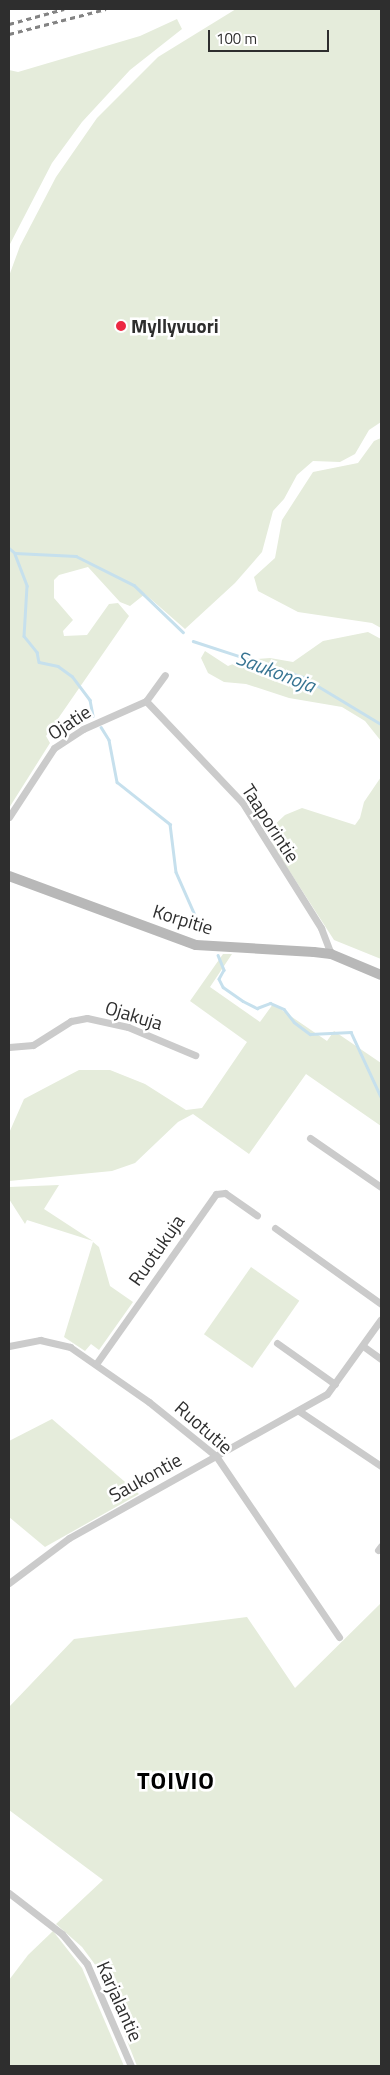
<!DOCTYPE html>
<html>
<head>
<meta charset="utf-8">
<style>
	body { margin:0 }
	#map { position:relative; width:390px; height:2075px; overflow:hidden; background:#fff; font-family:"Titillium Web",sans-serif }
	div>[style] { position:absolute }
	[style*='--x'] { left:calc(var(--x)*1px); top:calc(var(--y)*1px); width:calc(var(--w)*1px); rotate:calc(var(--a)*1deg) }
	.green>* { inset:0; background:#e5ecdb; transform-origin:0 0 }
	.stream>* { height:2.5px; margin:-1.25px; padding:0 1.25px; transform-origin:1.25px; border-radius:1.25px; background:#c6e0ed }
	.street>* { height:7px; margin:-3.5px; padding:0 3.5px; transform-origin:3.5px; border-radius:3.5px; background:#cbcbcb }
	.secondary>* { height:10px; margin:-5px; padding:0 5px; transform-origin:5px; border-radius:5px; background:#b8b8b8 }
	.rail>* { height:2.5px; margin-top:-1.25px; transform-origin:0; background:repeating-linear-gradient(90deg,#838383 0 5px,transparent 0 9px) }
	.dots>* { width:14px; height:14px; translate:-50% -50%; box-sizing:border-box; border:2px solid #fff; border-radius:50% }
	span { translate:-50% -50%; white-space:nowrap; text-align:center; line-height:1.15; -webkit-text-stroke:5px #fff; paint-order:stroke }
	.poi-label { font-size:19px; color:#2e2e2e; font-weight:700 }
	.left { translate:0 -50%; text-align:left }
	.street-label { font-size:19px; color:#2e2e2e }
	.water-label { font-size:20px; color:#387593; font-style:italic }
	.district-label { font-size:24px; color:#000; font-weight:700; letter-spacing:1px }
	.frame { position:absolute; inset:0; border:10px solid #2e2e2e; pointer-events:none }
	.scale { position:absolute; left:208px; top:30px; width:121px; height:22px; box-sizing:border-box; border:2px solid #2e2e2e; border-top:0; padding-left:6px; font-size:15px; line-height:18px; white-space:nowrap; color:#2e2e2e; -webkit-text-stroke:4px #fff; paint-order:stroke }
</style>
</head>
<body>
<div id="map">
	<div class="green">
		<i style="clip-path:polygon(236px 9px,381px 9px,381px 422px,369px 430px,355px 454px,340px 462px,313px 461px,297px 475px,284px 499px,273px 511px,262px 552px,235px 583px,185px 629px,145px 594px,130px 606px,120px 602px,88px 567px,59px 575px,54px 580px,54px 598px,73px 620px,63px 631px,64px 636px,87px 635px,109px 604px,118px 603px,129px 616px,46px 736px,50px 743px,9px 808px,9px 276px,20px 246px,56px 177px,97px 118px,158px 57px)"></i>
		<i style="clip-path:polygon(177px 19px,182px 29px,130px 70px,82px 122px,52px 163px,9px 246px,9px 70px,18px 72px,140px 36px)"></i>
		<i style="clip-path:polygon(381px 438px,381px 628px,372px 623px,298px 612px,258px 591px,254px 577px,275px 558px,282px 520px,313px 472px,358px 463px,374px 441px)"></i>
		<i style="clip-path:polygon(368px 632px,381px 639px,381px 741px,365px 721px,342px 707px,289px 698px,246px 684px,224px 682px,208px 673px,201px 658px,205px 651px,228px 666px,243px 660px,270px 658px,293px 662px,323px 641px)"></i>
		<i style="clip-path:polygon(381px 777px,381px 959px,334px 940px,272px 844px,269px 830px,285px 815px,302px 808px,355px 825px,360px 818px,364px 802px)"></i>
		<i style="clip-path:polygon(223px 954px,232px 954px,210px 987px,260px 1022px,273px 1004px,327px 1041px,334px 1031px,381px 1063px,381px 1126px,306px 1074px,249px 1154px,193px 1114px,178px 1122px,135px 1163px,112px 1171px,9px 1181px,9px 1133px,24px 1099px,79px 1070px,110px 1070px,145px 1084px,186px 1110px,202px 1108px,247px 1042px,190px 1001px)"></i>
		<i style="clip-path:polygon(59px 1185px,44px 1209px,93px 1241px,27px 1220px,25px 1224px,9px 1199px,9px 1187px)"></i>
		<i style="clip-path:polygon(93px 1242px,99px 1247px,110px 1286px,133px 1302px,99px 1350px,91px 1344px,85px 1351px,64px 1337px)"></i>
		<i style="left:251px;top:1267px;width:59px;height:82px;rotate:35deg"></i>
		<i style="clip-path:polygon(52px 1419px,139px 1494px,45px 1547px,9px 1517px,9px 1441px)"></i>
		<i style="clip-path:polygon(381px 1603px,381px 2066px,137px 2066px,99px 1970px,82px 1947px,56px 1924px,103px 1880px,9px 1810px,9px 1707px,74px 1639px,247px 1617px,295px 1688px)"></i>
		<i style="clip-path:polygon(53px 1931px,82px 1968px,124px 2066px,9px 2066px,9px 1980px,28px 1955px)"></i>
	</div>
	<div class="stream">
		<i style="--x:9;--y:548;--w:8;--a:40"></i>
		<i style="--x:15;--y:553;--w:61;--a:2.8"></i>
		<i style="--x:76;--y:556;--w:65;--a:26.6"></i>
		<i style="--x:134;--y:585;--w:68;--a:43.8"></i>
		<i style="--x:15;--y:554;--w:34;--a:69"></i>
		<i style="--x:27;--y:586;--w:50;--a:93.4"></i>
		<i style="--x:24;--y:636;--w:21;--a:51"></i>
		<i style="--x:37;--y:652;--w:10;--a:79"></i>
		<i style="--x:39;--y:662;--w:19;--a:12"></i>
		<i style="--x:58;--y:666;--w:17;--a:36"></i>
		<i style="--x:72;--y:676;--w:30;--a:53"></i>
		<i style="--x:90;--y:700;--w:16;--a:79"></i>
		<i style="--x:193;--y:641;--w:116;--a:18.1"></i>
		<i style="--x:303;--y:677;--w:91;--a:31.1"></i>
		<i style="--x:101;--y:727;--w:15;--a:58"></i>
		<i style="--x:109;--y:740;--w:43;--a:79.2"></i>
		<i style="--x:117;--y:782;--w:68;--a:38.4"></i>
		<i style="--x:170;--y:824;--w:48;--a:82.9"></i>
		<i style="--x:176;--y:872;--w:64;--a:66.2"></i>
		<i style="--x:218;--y:955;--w:16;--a:68"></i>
		<i style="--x:224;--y:970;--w:10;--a:119"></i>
		<i style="--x:219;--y:979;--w:9;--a:63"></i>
		<i style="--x:223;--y:987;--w:24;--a:35"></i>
		<i style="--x:243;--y:1001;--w:16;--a:27"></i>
		<i style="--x:257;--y:1008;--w:14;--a:-21"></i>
		<i style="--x:270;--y:1003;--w:15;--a:23"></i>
		<i style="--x:284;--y:1009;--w:16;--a:52"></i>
		<i style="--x:294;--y:1022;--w:20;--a:37"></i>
		<i style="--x:310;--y:1034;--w:41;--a:-2.8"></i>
		<i style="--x:351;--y:1032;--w:72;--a:65.2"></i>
	</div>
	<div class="street">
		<i style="--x:146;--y:701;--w:139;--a:46.5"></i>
		<i style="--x:242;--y:802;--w:149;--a:57.9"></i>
		<i style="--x:321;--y:928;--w:28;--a:69"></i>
		<i style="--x:9;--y:817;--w:82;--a:-56.9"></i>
		<i style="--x:54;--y:748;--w:35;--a:-33"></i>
		<i style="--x:83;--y:729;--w:69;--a:-24"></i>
		<i style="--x:146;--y:701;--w:32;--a:-54"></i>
		<i style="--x:9;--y:1047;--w:24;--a:-5"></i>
		<i style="--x:33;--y:1045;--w:45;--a:-32.3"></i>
		<i style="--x:71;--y:1021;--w:16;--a:-11"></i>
		<i style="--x:87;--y:1018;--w:42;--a:12.4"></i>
		<i style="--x:128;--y:1027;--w:73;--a:22.7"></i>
		<i style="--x:310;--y:1138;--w:86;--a:34.6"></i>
		<i style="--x:275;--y:1228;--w:130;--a:35.6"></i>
		<i style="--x:277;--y:1343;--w:71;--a:35.3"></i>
		<i style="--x:9;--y:1346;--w:32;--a:-11"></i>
		<i style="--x:40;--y:1340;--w:31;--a:13"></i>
		<i style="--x:70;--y:1347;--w:96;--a:34.8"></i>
		<i style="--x:149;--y:1402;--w:86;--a:38.9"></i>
		<i style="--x:216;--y:1456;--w:219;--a:55.8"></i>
		<i style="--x:363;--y:1346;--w:22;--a:36"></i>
		<i style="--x:96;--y:1364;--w:208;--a:-54.8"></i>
		<i style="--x:216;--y:1194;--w:9;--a:-6"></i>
		<i style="--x:225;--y:1193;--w:39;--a:35"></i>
		<i style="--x:299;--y:1411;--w:99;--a:33.9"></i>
		<i style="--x:378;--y:1550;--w:5;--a:-53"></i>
		<i style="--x:9;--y:1583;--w:75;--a:-36.9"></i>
		<i style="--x:69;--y:1538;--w:295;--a:-29.2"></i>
		<i style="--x:327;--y:1394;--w:92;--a:-54.2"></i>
		<i style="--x:9;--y:1893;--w:67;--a:37.7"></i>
		<i style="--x:62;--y:1934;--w:39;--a:50"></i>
		<i style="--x:87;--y:1964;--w:111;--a:66.7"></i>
	</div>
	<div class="secondary">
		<i style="--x:9;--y:876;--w:199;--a:20.3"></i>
		<i style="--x:196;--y:945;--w:118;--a:3.4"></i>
		<i style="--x:314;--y:952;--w:17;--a:7"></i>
		<i style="--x:331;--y:954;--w:54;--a:22.8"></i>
	</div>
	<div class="rail">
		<i style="--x:9;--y:24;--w:57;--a:-15.3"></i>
		<i style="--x:9;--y:34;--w:100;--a:-14.5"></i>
	</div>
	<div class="dots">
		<i style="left:121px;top:326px;background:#ec2842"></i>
	</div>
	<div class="poi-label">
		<span class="left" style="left:131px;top:326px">Myllyvuori</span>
	</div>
	<div class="street-label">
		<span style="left:69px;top:722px;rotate:-33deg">Ojatie</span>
		<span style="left:271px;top:823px;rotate:57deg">Taaporintie</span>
		<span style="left:183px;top:919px;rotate:17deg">Korpitie</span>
		<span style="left:134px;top:1015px;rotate:17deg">Ojakuja</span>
		<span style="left:156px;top:1250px;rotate:-55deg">Ruotukuja</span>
		<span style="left:204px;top:1427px;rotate:41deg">Ruotutie</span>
		<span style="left:145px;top:1477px;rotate:-29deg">Saukontie</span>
		<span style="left:120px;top:2001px;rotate:66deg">Karjalantie</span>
	</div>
	<div class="water-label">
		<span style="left:276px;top:671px;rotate:21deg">Saukonoja</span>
	</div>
	<div class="district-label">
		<span style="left:176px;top:1781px">TOIVIO</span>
	</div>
	<div class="frame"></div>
	<div class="scale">100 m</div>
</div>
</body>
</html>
